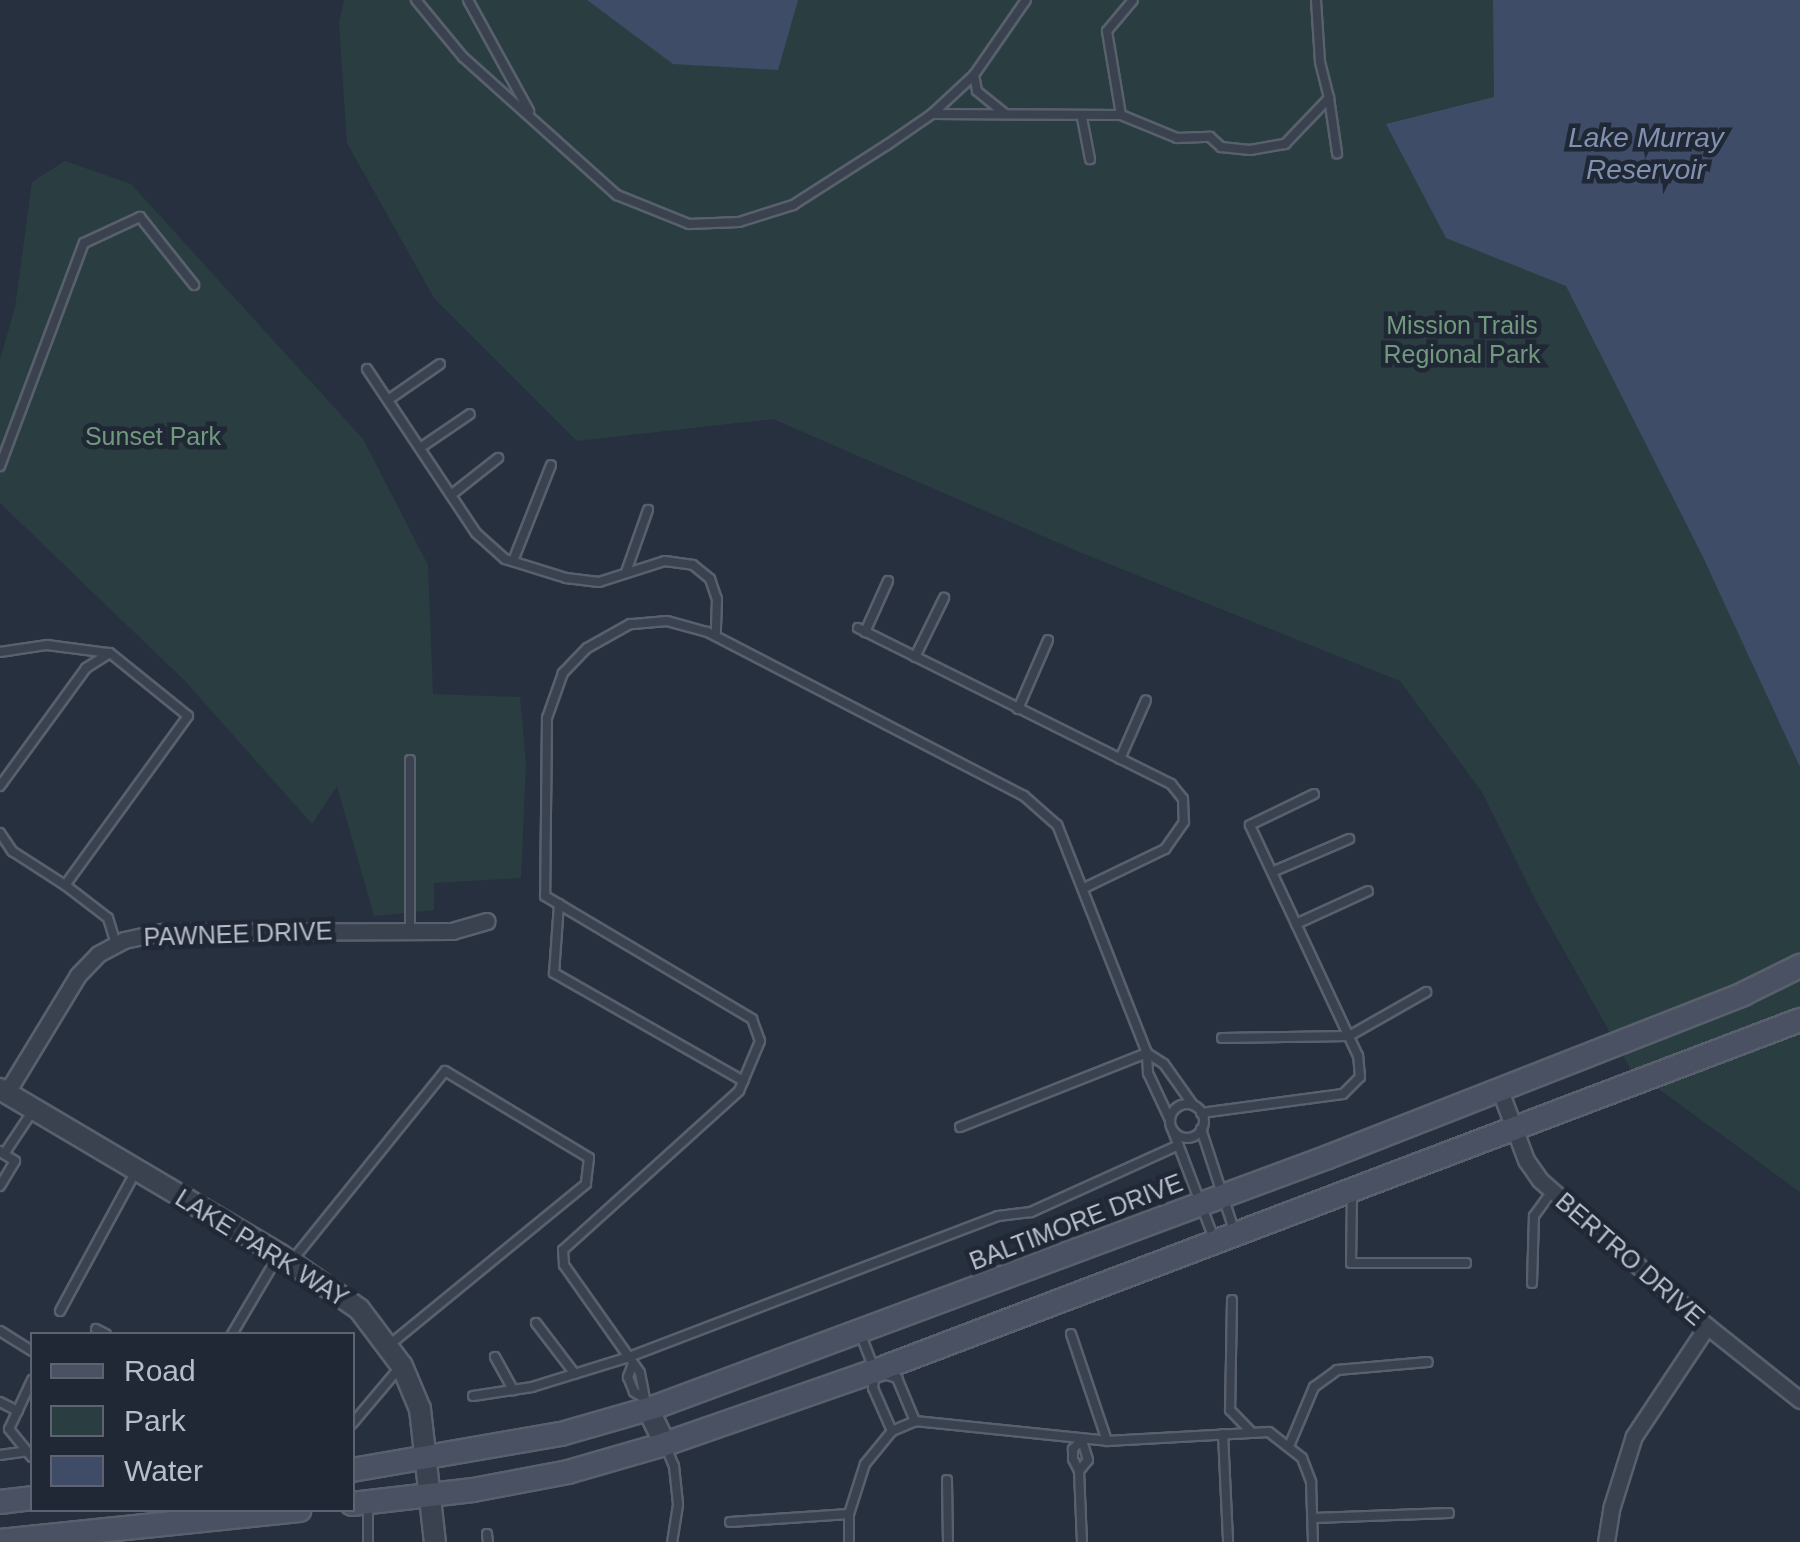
<!DOCTYPE html>
<html>
<head>
<meta charset="utf-8">
<style>
	body { margin:0 }
	#map { position:relative; width:1800px; height:1542px; overflow:hidden; background:#27303f; font-family:Arial,sans-serif }
	div>[style] { position:absolute }
	[style*='--x'] { left:calc(var(--x)*1px); top:calc(var(--y)*1px); width:calc(var(--w)*1px); rotate:calc(var(--a)*1deg) }
	.green>* { inset:0; background:#2a3e41 }
	.water>* { inset:0; background:#3e4c67 }
	.roads { filter:drop-shadow(2px 0 #59606d) drop-shadow(-2px 0 #59606d) drop-shadow(0 2px #59606d) drop-shadow(0 -2px #59606d) }
	.service>* { height:8px; margin:-4px; padding:0 4px; transform-origin:4px; border-radius:4px; background:#3b424f }
	.service>.ring { margin:-4px; padding:0; box-sizing:content-box; background:none; border:8px solid #3b424f; border-radius:50% }
	.minor>* { height:15px; margin:-7.5px; padding:0 7.5px; transform-origin:7.5px; border-radius:7.5px; background:#3b424f }
	.tertiary>* { height:20px; margin:-10px; padding:0 10px; transform-origin:10px; border-radius:10px; background:#3b424f }
	.secondary>* { height:22px; margin:-11px; padding:0 11px; transform-origin:11px; border-radius:11px; background:#4a5162 }
	span { translate:-50% -50%; white-space:nowrap; text-align:center; line-height:1.15; -webkit-text-stroke:9px #202735; paint-order:stroke }
	.park-label { font-size:25px; color:#70997d }
	.street-label { font-size:25px; color:#b8bdca }
	.water-label { font-size:28px; color:#8191af; font-style:italic }
	.legend { position:absolute; left:30px; top:1332px; width:325px; height:180px; box-sizing:border-box; background:#202735; border:2px solid #5d6371; margin:0; padding:12px 18px; list-style:none; font-size:30px; color:#b8bdca }
	.legend li { display:flex; align-items:center; gap:20px; height:50px }
	.legend b { width:50px; border:2px solid #5d6371 }
</style>
</head>
<body>
<div id="map">
	<div class="green">
		<i style="clip-path:polygon(344px 0,1800px 0,1800px 1192px,1630px 1068px,1535px 899px,1482px 792px,1400px 681px,1082px 553px,773px 419px,577px 441px,434px 298px,347px 143px,339px 23px)"></i>
		<i style="clip-path:polygon(65px 161px,131px 184px,363px 439px,428px 565px,433px 694px,520px 697px,526px 763px,521px 878px,434px 883px,434px 910px,374px 916px,337px 786px,312px 824px,185px 681px,0 503px,0 359px,15px 308px,32px 182px)"></i>
	</div>
	<div class="water">
		<i style="clip-path:polygon(587px 0,798px 0,778px 70px,673px 64px)"></i>
		<i style="clip-path:polygon(1493px 0,1800px 0,1800px 767px,1702px 555px,1566px 286px,1446px 238px,1386px 124px,1494px 97px)"></i>
	</div>
	<div class="roads">
		<div class="service">
			<i style="--x:416;--y:0;--w:74;--a:50.5"></i>
			<i style="--x:463;--y:57;--w:207;--a:41.9"></i>
			<i style="--x:617;--y:195;--w:78;--a:21.9"></i>
			<i style="--x:689;--y:224;--w:50;--a:-2.3"></i>
			<i style="--x:739;--y:222;--w:57;--a:-17.5"></i>
			<i style="--x:793;--y:205;--w:112;--a:-32.6"></i>
			<i style="--x:887;--y:145;--w:55;--a:-34.6"></i>
			<i style="--x:932;--y:114;--w:57;--a:-42.9"></i>
			<i style="--x:974;--y:75;--w:91;--a:-55.3"></i>
			<i style="--x:468;--y:0;--w:127;--a:61.2"></i>
			<i style="--x:974;--y:75;--w:16;--a:79"></i>
			<i style="--x:977;--y:91;--w:35;--a:39"></i>
			<i style="--x:1329;--y:98;--w:56;--a:81.7"></i>
			<i style="--x:932;--y:114;--w:189;--a:0.3"></i>
			<i style="--x:1121;--y:115;--w:61;--a:22.3"></i>
			<i style="--x:1177;--y:138;--w:33;--a:-2"></i>
			<i style="--x:1210;--y:137;--w:15;--a:42"></i>
			<i style="--x:1221;--y:147;--w:29;--a:6"></i>
			<i style="--x:1250;--y:150;--w:36;--a:-10"></i>
			<i style="--x:1285;--y:144;--w:64;--a:-46.3"></i>
			<i style="--x:1329;--y:98;--w:37;--a:-104"></i>
			<i style="--x:1320;--y:62;--w:62;--a:-93.7"></i>
			<i style="--x:1121;--y:115;--w:85;--a:-99.5"></i>
			<i style="--x:1107;--y:31;--w:40;--a:-50"></i>
			<i style="--x:1082;--y:118;--w:42;--a:79"></i>
			<i style="--x:367;--y:369;--w:197;--a:56.4"></i>
			<i style="--x:476;--y:533;--w:39;--a:42"></i>
			<i style="--x:505;--y:559;--w:64;--a:17.3"></i>
			<i style="--x:566;--y:578;--w:33;--a:7"></i>
			<i style="--x:599;--y:582;--w:69;--a:-17.7"></i>
			<i style="--x:665;--y:561;--w:28;--a:8"></i>
			<i style="--x:693;--y:565;--w:22;--a:39"></i>
			<i style="--x:710;--y:579;--w:21;--a:71"></i>
			<i style="--x:717;--y:599;--w:37;--a:92"></i>
			<i style="--x:388;--y:400;--w:63;--a:-34.7"></i>
			<i style="--x:420;--y:448;--w:60;--a:-34.2"></i>
			<i style="--x:0;--y:466;--w:238;--a:-69.4"></i>
			<i style="--x:84;--y:243;--w:62;--a:-24.9"></i>
			<i style="--x:140;--y:217;--w:87;--a:51.5"></i>
			<i style="--x:451;--y:495;--w:60;--a:-38.2"></i>
			<i style="--x:513;--y:561;--w:103;--a:-68.4"></i>
			<i style="--x:626;--y:572;--w:66;--a:-70.5"></i>
			<i style="--x:858;--y:628;--w:350;--a:26.5"></i>
			<i style="--x:1171;--y:784;--w:19;--a:51"></i>
			<i style="--x:1183;--y:799;--w:23;--a:88"></i>
			<i style="--x:1184;--y:822;--w:33;--a:125"></i>
			<i style="--x:1165;--y:849;--w:90;--a:154.3"></i>
			<i style="--x:865;--y:632;--w:56;--a:-65.7"></i>
			<i style="--x:0;--y:652;--w:48;--a:-8.5"></i>
			<i style="--x:47;--y:645;--w:63;--a:7.4"></i>
			<i style="--x:915;--y:657;--w:66;--a:-63.8"></i>
			<i style="--x:1018;--y:709;--w:75;--a:-66.5"></i>
			<i style="--x:1120;--y:759;--w:64;--a:-66.2"></i>
			<i style="--x:0;--y:786;--w:146;--a:-53.9"></i>
			<i style="--x:86;--y:668;--w:28;--a:-32"></i>
			<i style="--x:110;--y:653;--w:100;--a:38.9"></i>
			<i style="--x:188;--y:716;--w:209;--a:126"></i>
			<i style="--x:65;--y:885;--w:54;--a:37.5"></i>
			<i style="--x:108;--y:918;--w:27;--a:73"></i>
			<i style="--x:0;--y:833;--w:22;--a:56"></i>
			<i style="--x:12;--y:851;--w:63;--a:32.7"></i>
			<i style="--x:1272;--y:872;--w:84;--a:-23.2"></i>
			<i style="--x:559;--y:904;--w:69;--a:94.1"></i>
			<i style="--x:554;--y:973;--w:218;--a:29.7"></i>
			<i style="--x:1296;--y:924;--w:79;--a:-24.6"></i>
			<i style="--x:410;--y:930;--w:170;--a:-90"></i>
			<i style="--x:1222;--y:1038;--w:127;--a:-0.9"></i>
			<i style="--x:1349;--y:1036;--w:89;--a:-29.7"></i>
			<i style="--x:1147;--y:1053;--w:20;--a:33"></i>
			<i style="--x:1164;--y:1064;--w:50;--a:54.7"></i>
			<i class="ring" style="left:1170px;top:1104px;width:26px;height:26px"></i>
			<i style="--x:1201;--y:1113;--w:143;--a:-7.6"></i>
			<i style="--x:1343;--y:1094;--w:24;--a:-45"></i>
			<i style="--x:1360;--y:1077;--w:21;--a:-95"></i>
			<i style="--x:1358;--y:1056;--w:255;--a:-115.1"></i>
			<i style="--x:1250;--y:825;--w:71;--a:-25.8"></i>
			<i style="--x:1170;--y:1120;--w:52;--a:-115.1"></i>
			<i style="--x:1148;--y:1073;--w:20;--a:-93"></i>
			<i style="--x:1147;--y:1053;--w:245;--a:-111.5"></i>
			<i style="--x:1057;--y:825;--w:44;--a:-138.7"></i>
			<i style="--x:1024;--y:796;--w:357;--a:-152.6"></i>
			<i style="--x:707;--y:632;--w:41;--a:-164.6"></i>
			<i style="--x:667;--y:621;--w:37;--a:175"></i>
			<i style="--x:630;--y:624;--w:49;--a:150.8"></i>
			<i style="--x:587;--y:648;--w:35;--a:134"></i>
			<i style="--x:563;--y:673;--w:48;--a:109.6"></i>
			<i style="--x:547;--y:718;--w:178;--a:90.6"></i>
			<i style="--x:545;--y:896;--w:241;--a:30.7"></i>
			<i style="--x:752;--y:1019;--w:23;--a:70"></i>
			<i style="--x:760;--y:1041;--w:54;--a:112.8"></i>
			<i style="--x:739;--y:1091;--w:237;--a:137.9"></i>
			<i style="--x:563;--y:1250;--w:15;--a:86"></i>
			<i style="--x:564;--y:1265;--w:113;--a:54.8"></i>
			<i style="--x:629;--y:1357;--w:395;--a:-20.9"></i>
			<i style="--x:998;--y:1216;--w:33;--a:-7"></i>
			<i style="--x:1031;--y:1212;--w:162;--a:-24.4"></i>
			<i style="--x:960;--y:1127;--w:201;--a:-21.6"></i>
			<i style="--x:1201;--y:1129;--w:106;--a:71.9"></i>
			<i style="--x:1173;--y:1131;--w:116;--a:69.2"></i>
			<i style="--x:0;--y:1151;--w:5;--a:37"></i>
			<i style="--x:4;--y:1154;--w:50;--a:-56.3"></i>
			<i style="--x:0;--y:1186;--w:29;--a:-59"></i>
			<i style="--x:15;--y:1161;--w:13;--a:-148"></i>
			<i style="--x:1352;--y:1193;--w:70;--a:90.8"></i>
			<i style="--x:1351;--y:1263;--w:115;--a:0"></i>
			<i style="--x:291;--y:1262;--w:245;--a:-51.1"></i>
			<i style="--x:445;--y:1071;--w:168;--a:31.1"></i>
			<i style="--x:589;--y:1158;--w:26;--a:97"></i>
			<i style="--x:586;--y:1184;--w:254;--a:140.7"></i>
			<i style="--x:1532;--y:1283;--w:67;--a:-88.3"></i>
			<i style="--x:1534;--y:1216;--w:31;--a:-54"></i>
			<i style="--x:1232;--y:1300;--w:110;--a:91"></i>
			<i style="--x:1230;--y:1410;--w:30;--a:46"></i>
			<i style="--x:60;--y:1311;--w:159;--a:-61.5"></i>
			<i style="--x:536;--y:1323;--w:64;--a:52.6"></i>
			<i style="--x:96;--y:1329;--w:11;--a:27"></i>
			<i style="--x:0;--y:1331;--w:38;--a:32"></i>
			<i style="--x:860;--y:1333;--w:41;--a:68.5"></i>
			<i style="--x:875;--y:1371;--w:17;--a:97"></i>
			<i style="--x:873;--y:1388;--w:47;--a:66.2"></i>
			<i style="--x:232;--y:1334;--w:88;--a:-59.4"></i>
			<i style="--x:1071;--y:1334;--w:113;--a:71.4"></i>
			<i style="--x:495;--y:1357;--w:38;--a:61"></i>
			<i style="--x:632;--y:1366;--w:12;--a:110"></i>
			<i style="--x:628;--y:1377;--w:16;--a:68"></i>
			<i style="--x:634;--y:1392;--w:12;--a:31"></i>
			<i style="--x:884;--y:1374;--w:14;--a:17"></i>
			<i style="--x:897;--y:1378;--w:47;--a:67.3"></i>
			<i style="--x:32;--y:1380;--w:54;--a:115.1"></i>
			<i style="--x:9;--y:1429;--w:36;--a:51"></i>
			<i style="--x:473;--y:1396;--w:60;--a:-8.7"></i>
			<i style="--x:532;--y:1387;--w:102;--a:-17.2"></i>
			<i style="--x:629;--y:1357;--w:19;--a:55"></i>
			<i style="--x:640;--y:1373;--w:33;--a:79"></i>
			<i style="--x:0;--y:1402;--w:20;--a:27"></i>
			<i style="--x:352;--y:1424;--w:76;--a:-49.8"></i>
			<i style="--x:1223;--y:1434;--w:108;--a:87.3"></i>
			<i style="--x:1290;--y:1444;--w:62;--a:-67.2"></i>
			<i style="--x:1314;--y:1387;--w:29;--a:-36"></i>
			<i style="--x:1337;--y:1370;--w:91;--a:-5"></i>
			<i style="--x:667;--y:1449;--w:18;--a:68"></i>
			<i style="--x:674;--y:1466;--w:39;--a:84"></i>
			<i style="--x:678;--y:1505;--w:37;--a:99"></i>
			<i style="--x:0;--y:1455;--w:27;--a:-8"></i>
			<i style="--x:1079;--y:1471;--w:14;--a:-51"></i>
			<i style="--x:1088;--y:1460;--w:21;--a:-107"></i>
			<i style="--x:1082;--y:1440;--w:13;--a:135"></i>
			<i style="--x:1073;--y:1449;--w:10;--a:90"></i>
			<i style="--x:1073;--y:1459;--w:13;--a:63"></i>
			<i style="--x:1079;--y:1471;--w:71;--a:87.6"></i>
			<i style="--x:947;--y:1480;--w:62;--a:89.1"></i>
			<i style="--x:368;--y:1507;--w:35;--a:90"></i>
			<i style="--x:1314;--y:1518;--w:135;--a:-2.1"></i>
			<i style="--x:730;--y:1522;--w:119;--a:-3.8"></i>
			<i style="--x:487;--y:1534;--w:8;--a:83"></i>
			<i style="--x:849;--y:1542;--w:28;--a:-90"></i>
			<i style="--x:849;--y:1514;--w:52;--a:-72.3"></i>
			<i style="--x:865;--y:1464;--w:43;--a:-50.7"></i>
			<i style="--x:892;--y:1431;--w:25;--a:-23"></i>
			<i style="--x:915;--y:1421;--w:193;--a:5.9"></i>
			<i style="--x:1107;--y:1441;--w:162;--a:-3.2"></i>
			<i style="--x:1269;--y:1432;--w:42;--a:38.2"></i>
			<i style="--x:1302;--y:1458;--w:26;--a:69"></i>
			<i style="--x:1311;--y:1482;--w:60;--a:88.1"></i>
		</div>
		<div class="minor">
			<i style="--x:1499;--y:1088;--w:77;--a:69.4"></i>
			<i style="--x:1526;--y:1160;--w:24;--a:55"></i>
			<i style="--x:1540;--y:1180;--w:222;--a:41.2"></i>
			<i style="--x:1707;--y:1326;--w:119;--a:38.5"></i>
			<i style="--x:7;--y:1092;--w:137;--a:-58.7"></i>
			<i style="--x:78;--y:975;--w:29;--a:-46"></i>
			<i style="--x:98;--y:954;--w:30;--a:-28"></i>
			<i style="--x:124;--y:940;--w:40;--a:-12"></i>
			<i style="--x:163;--y:932;--w:289;--a:-0.2"></i>
			<i style="--x:452;--y:931;--w:36;--a:-16"></i>
			<i style="--x:1606;--y:1542;--w:36;--a:-81"></i>
			<i style="--x:1612;--y:1506;--w:73;--a:-72.6"></i>
			<i style="--x:1634;--y:1436;--w:132;--a:-56.4"></i>
		</div>
		<div class="tertiary">
			<i style="--x:0;--y:1089;--w:324;--a:30.6"></i>
			<i style="--x:279;--y:1254;--w:97;--a:34.5"></i>
			<i style="--x:359;--y:1309;--w:71;--a:53"></i>
			<i style="--x:402;--y:1366;--w:47;--a:67.3"></i>
			<i style="--x:420;--y:1409;--w:134;--a:83.6"></i>
			<i style="--x:648;--y:1409;--w:39;--a:64"></i>
		</div>
		<div class="secondary">
			<i style="--x:352;--y:1470;--w:212;--a:-9.8"></i>
			<i style="--x:561;--y:1434;--w:98;--a:-16"></i>
			<i style="--x:655;--y:1407;--w:718;--a:-20.38"></i>
			<i style="--x:1328;--y:1157;--w:446;--a:-21.4"></i>
			<i style="--x:1743;--y:994;--w:64;--a:-26.2"></i>
			<i style="--x:0;--y:1502;--w:32;--a:-7"></i>
			<i style="--x:352;--y:1504;--w:122;--a:-6.6"></i>
			<i style="--x:473;--y:1490;--w:97;--a:-10.7"></i>
			<i style="--x:568;--y:1472;--w:101;--a:-16.1"></i>
			<i style="--x:665;--y:1444;--w:222;--a:-19.2"></i>
			<i style="--x:875;--y:1371;--w:989;--a:-20.78"></i>
			<i style="--x:0;--y:1541;--w:301;--a:-5.9"></i>
		</div>
	</div>
	<div class="park-label">
		<span style="left:1462px;top:340px">Mission Trails<br>Regional Park</span>
		<span style="left:153px;top:436px">Sunset Park</span>
	</div>
	<div class="street-label">
		<span style="left:238px;top:934px;rotate:-2deg">PAWNEE DRIVE</span>
		<span style="left:1076px;top:1222px;rotate:-21deg">BALTIMORE DRIVE</span>
		<span style="left:262px;top:1248px;rotate:32deg">LAKE PARK WAY</span>
		<span style="left:1630px;top:1259px;rotate:41deg">BERTRO DRIVE</span>
	</div>
	<div class="water-label">
		<span style="left:1646px;top:154px">Lake Murray<br>Reservoir</span>
	</div>
	<ul class="legend">
	<li><b style="height:12px;background:#4a5162"></b>Road</li>
	<li><b style="height:28px;background:#2a3e41"></b>Park</li>
	<li><b style="height:28px;background:#3e4c67"></b>Water</li>
	</ul>
</div>
</body>
</html>
